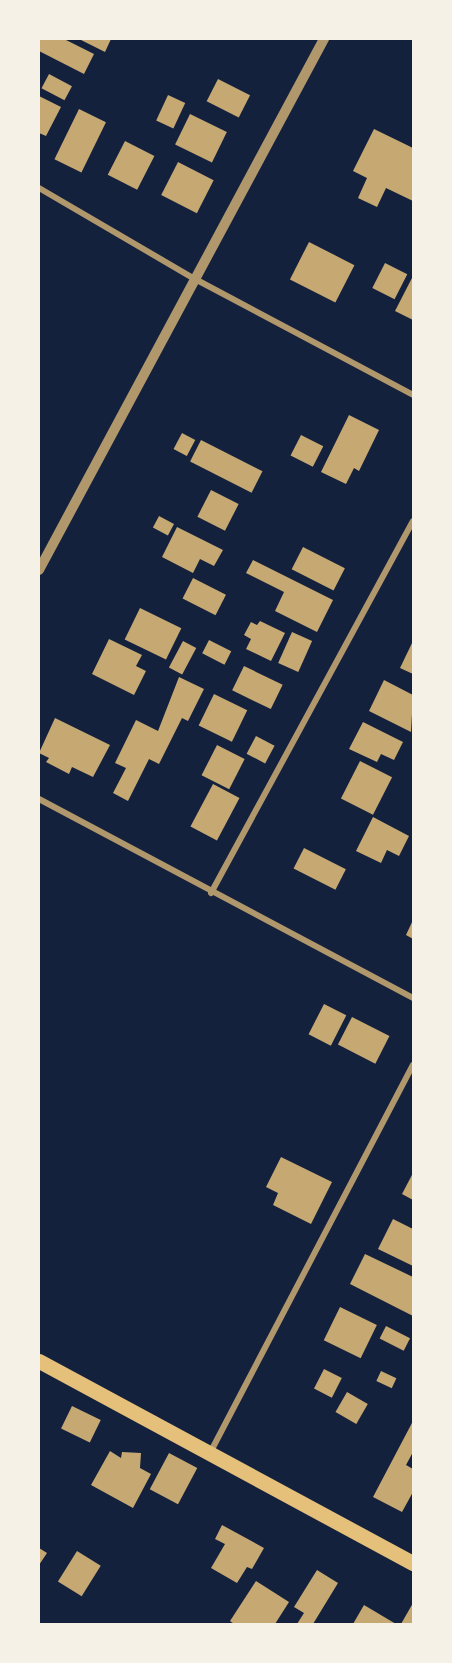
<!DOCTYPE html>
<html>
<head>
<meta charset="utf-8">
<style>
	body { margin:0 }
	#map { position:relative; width:452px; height:1663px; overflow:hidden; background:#14213d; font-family:"Exo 2",sans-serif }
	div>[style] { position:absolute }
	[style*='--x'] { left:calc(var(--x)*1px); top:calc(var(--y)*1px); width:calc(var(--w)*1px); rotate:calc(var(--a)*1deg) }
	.building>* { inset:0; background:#c6a872; transform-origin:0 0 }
	.minor>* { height:6px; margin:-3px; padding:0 3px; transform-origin:3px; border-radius:3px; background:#b1986c }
	.tertiary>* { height:10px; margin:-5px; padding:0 5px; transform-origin:5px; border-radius:5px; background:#b1986c }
	.primary>* { height:15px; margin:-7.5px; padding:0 7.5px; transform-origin:7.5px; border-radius:7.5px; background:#e5c07b }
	span { translate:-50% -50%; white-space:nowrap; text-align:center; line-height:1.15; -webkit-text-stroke:5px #f6f1e7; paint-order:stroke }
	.frame { position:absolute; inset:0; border:40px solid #f6f1e7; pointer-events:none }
</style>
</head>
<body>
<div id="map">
	<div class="building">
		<i style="clip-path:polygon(39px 39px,64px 39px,94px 54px,84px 74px,39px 51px)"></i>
		<i style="clip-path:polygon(79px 39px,111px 39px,105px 52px)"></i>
		<i style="left:49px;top:74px;width:26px;height:16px;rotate:28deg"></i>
		<i style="left:218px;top:79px;width:36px;height:25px;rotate:27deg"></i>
		<i style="left:168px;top:95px;width:19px;height:28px;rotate:25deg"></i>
		<i style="clip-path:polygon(39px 96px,61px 107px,46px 136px,39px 133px)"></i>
		<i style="left:79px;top:109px;width:30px;height:56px;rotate:26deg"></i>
		<i style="left:190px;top:114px;width:41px;height:34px;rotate:26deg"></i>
		<i style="clip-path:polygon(374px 129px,413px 148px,413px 201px,386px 188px,377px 207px,358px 198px,367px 178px,353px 171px)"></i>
		<i style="left:125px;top:141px;width:33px;height:38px;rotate:27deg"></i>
		<i style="left:178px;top:162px;width:40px;height:37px;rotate:27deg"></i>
		<i style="left:309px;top:242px;width:51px;height:42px;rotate:27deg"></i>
		<i style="left:385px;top:263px;width:25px;height:28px;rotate:27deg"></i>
		<i style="clip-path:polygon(413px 276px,413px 320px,395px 311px)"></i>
		<i style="clip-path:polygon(349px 415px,379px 430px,359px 471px,354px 468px,346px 484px,321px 472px)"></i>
		<i style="left:182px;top:433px;width:15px;height:18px;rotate:28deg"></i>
		<i style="left:301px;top:435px;width:25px;height:23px;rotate:27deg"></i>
		<i style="left:201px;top:440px;width:69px;height:24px;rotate:27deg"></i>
		<i style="left:211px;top:490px;width:31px;height:30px;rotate:27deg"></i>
		<i style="left:159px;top:516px;width:17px;height:13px;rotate:28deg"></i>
		<i style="clip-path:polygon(177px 527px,223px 550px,214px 566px,200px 559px,193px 573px,162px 557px)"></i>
		<i style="left:303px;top:547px;width:47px;height:25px;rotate:27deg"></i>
		<i style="clip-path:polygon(253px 560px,333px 600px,317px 632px,275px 611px,284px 592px,246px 573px)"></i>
		<i style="left:193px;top:578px;width:37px;height:23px;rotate:27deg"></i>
		<i style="left:140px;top:608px;width:46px;height:35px;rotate:26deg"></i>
		<i style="clip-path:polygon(260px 621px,285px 633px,271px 661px,246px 649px,251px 639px,244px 635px,251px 622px,257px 625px)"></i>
		<i style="left:292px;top:632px;width:22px;height:34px;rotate:24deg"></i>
		<i style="clip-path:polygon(109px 639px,142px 655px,136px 666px,146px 671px,134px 695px,92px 674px)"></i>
		<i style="left:209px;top:640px;width:25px;height:15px;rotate:27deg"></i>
		<i style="left:183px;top:641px;width:15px;height:30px;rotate:28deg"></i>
		<i style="clip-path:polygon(413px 641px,413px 674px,400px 668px)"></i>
		<i style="left:244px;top:666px;width:43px;height:27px;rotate:26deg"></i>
		<i style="clip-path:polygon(179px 677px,204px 689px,188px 721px,182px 718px,159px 764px,149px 759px,128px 801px,113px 793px,126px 768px,115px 763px,136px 720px,158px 731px)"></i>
		<i style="clip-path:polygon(384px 680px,413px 695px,411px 732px,369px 711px)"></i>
		<i style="left:214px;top:694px;width:37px;height:35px;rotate:26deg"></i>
		<i style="clip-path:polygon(55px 718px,110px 745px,93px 777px,72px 767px,69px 774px,46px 762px,49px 758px,39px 753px)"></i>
		<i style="clip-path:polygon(363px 722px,403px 742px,394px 760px,381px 754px,377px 762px,349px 749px)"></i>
		<i style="left:256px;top:736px;width:21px;height:20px;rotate:28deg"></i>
		<i style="left:217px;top:745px;width:31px;height:34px;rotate:27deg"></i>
		<i style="left:360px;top:761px;width:36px;height:42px;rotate:27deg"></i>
		<i style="left:213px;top:784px;width:30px;height:48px;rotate:28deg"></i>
		<i style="clip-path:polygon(373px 817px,409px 836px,399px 856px,387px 850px,381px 863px,356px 851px)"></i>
		<i style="left:304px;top:848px;width:47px;height:23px;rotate:27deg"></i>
		<i style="clip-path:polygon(413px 920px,413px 939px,406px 935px)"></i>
		<i style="left:324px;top:1004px;width:25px;height:34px;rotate:27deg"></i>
		<i style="left:352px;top:1017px;width:42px;height:31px;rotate:27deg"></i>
		<i style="clip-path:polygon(281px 1157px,332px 1182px,311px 1224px,273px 1205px,278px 1193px,266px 1187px)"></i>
		<i style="clip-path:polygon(413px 1173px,413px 1200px,402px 1194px)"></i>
		<i style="clip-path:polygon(393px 1219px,413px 1229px,413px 1266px,378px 1249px)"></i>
		<i style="clip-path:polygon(365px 1254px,413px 1277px,413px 1316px,350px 1284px)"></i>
		<i style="left:340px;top:1307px;width:41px;height:37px;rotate:26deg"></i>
		<i style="left:386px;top:1326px;width:27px;height:14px;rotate:27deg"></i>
		<i style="left:324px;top:1369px;width:20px;height:22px;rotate:27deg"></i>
		<i style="left:381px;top:1371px;width:17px;height:11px;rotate:25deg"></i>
		<i style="left:347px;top:1392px;width:24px;height:23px;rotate:30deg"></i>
		<i style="left:72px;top:1406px;width:32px;height:25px;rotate:26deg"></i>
		<i style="clip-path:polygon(413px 1421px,413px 1452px,406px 1465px,413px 1469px,413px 1492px,402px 1512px,373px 1497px)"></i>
		<i style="clip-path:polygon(110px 1451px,121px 1458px,122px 1452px,141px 1453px,140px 1468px,151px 1474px,133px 1508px,91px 1485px)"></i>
		<i style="left:169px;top:1453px;width:32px;height:41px;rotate:28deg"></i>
		<i style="clip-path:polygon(222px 1525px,264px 1548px,252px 1569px,247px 1567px,237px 1583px,211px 1568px,225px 1544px,215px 1539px)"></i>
		<i style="clip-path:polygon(39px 1548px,47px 1553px,39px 1565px)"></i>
		<i style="left:77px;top:1551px;width:28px;height:36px;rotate:32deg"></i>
		<i style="clip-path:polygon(317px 1570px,338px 1583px,313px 1624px,297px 1624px,304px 1613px,294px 1607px)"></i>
		<i style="clip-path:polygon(256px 1581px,289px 1602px,275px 1624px,234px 1624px,230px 1621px)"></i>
		<i style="clip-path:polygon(413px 1603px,413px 1624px,401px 1624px)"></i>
		<i style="clip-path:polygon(364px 1605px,396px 1624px,353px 1624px)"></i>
	</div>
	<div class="minor">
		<i style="--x:39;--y:188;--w:181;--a:30.3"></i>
		<i style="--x:195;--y:279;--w:247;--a:28"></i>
		<i style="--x:39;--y:799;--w:424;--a:28"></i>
		<i style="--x:211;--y:893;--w:423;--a:-61.5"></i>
		<i style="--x:210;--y:1453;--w:438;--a:-62.4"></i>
	</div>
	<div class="tertiary">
		<i style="--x:39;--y:570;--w:603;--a:-61.78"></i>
	</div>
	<div class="primary">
		<i style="--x:39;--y:1361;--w:425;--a:28.4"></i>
	</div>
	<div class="frame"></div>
</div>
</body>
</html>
